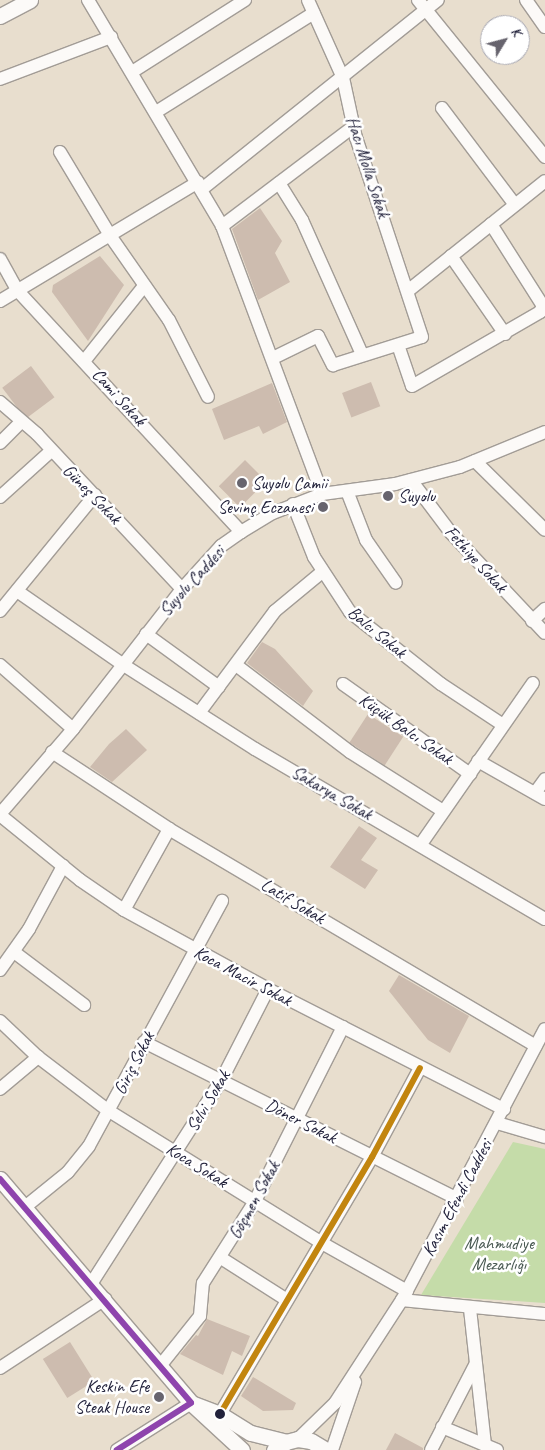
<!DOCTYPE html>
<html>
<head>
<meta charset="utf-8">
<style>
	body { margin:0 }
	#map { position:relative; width:545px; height:1450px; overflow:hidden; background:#e8dece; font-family:Caveat,sans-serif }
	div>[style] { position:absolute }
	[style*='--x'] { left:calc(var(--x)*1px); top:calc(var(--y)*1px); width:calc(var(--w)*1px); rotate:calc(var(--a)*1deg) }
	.green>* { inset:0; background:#c5dca9 }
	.building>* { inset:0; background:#cdbcaf; transform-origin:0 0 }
	.roads { filter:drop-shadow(1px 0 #a29c96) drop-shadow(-1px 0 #a29c96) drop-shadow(0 1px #a29c96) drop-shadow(0 -1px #a29c96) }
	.minor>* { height:12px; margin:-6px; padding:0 6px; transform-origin:6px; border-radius:6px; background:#fcfaf8 }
	.major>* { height:15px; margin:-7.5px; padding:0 7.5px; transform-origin:7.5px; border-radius:7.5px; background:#fcfaf8 }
	.bus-1>* { height:6px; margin:-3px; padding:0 3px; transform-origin:3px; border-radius:3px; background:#8e44ad }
	.bus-2>* { height:6px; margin:-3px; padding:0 3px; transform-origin:3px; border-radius:3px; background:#c2850f }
	.dots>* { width:14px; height:14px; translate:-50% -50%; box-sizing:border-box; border:2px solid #fff; border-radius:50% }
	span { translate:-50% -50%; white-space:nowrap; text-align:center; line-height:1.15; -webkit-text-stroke:5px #fff; paint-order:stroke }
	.street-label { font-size:18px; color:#22223b }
	.poi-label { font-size:18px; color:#22223b }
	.left { translate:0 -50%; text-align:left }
	.right { translate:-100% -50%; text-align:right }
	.park-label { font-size:18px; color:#4a5a53 }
	.north { position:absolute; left:480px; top:15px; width:50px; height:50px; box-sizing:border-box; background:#fff; border:1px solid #a7a7b1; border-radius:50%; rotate:53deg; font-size:14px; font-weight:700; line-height:20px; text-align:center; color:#22223b }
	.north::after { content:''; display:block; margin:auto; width:18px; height:22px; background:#67646e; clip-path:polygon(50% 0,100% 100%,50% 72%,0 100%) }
</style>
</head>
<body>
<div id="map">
	<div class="green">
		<i style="clip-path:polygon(513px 1142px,545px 1149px,545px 1303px,421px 1295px)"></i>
	</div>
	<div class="building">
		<i style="clip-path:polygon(260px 208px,282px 241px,275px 253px,290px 282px,258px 300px,232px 229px)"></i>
		<i style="clip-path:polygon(100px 256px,124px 285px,88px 341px,52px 292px,53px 285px)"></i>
		<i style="left:31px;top:366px;width:39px;height:36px;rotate:53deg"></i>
		<i style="left:371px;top:382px;width:26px;height:31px;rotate:69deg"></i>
		<i style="clip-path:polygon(272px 383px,287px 422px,263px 434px,259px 426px,224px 440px,212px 409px)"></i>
		<i style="left:245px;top:460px;width:30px;height:37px;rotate:45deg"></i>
		<i style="clip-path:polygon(262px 642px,275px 649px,313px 691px,303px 706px,247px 663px)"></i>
		<i style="left:368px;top:714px;width:42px;height:34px;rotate:33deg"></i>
		<i style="clip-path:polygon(126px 729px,147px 750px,112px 782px,90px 767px,109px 744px)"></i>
		<i style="clip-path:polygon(359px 826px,377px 838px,361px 860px,378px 870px,365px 889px,330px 867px)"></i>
		<i style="clip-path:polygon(399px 975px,469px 1016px,450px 1053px,428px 1040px,389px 991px)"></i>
		<i style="clip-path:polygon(207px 1319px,250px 1336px,242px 1356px,232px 1351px,223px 1375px,180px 1354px,196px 1335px,198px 1336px)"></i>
		<i style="left:70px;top:1342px;width:46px;height:32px;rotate:58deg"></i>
		<i style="clip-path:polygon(253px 1377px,296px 1403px,293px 1410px,263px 1411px,241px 1396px)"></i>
		<i style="clip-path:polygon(395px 1433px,423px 1448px,423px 1450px,386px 1450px)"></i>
	</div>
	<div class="roads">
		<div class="minor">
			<i style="--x:88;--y:0;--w:263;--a:59.3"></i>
			<i style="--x:222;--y:226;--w:286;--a:69.5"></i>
			<i style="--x:418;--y:0;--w:202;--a:51"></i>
			<i style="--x:526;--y:0;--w:33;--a:55"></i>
			<i style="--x:132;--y:72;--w:134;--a:-32.5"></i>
			<i style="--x:0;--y:79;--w:119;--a:-20.7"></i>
			<i style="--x:442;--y:108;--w:121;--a:53"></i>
			<i style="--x:156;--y:112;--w:186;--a:-32.1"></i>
			<i style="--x:60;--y:152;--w:99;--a:59"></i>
			<i style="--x:111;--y:237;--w:101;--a:55.1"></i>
			<i style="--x:169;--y:320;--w:86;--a:63.1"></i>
			<i style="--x:279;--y:183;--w:44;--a:58.1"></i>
			<i style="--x:302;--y:220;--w:147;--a:65.9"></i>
			<i style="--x:202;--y:189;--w:302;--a:-38.7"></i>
			<i style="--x:222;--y:226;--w:166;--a:-37.1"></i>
			<i style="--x:451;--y:256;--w:95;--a:55.3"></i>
			<i style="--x:0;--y:259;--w:35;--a:61"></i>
			<i style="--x:17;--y:290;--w:330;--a:47.2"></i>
			<i style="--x:409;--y:290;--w:174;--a:-38.7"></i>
			<i style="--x:0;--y:301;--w:231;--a:-31"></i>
			<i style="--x:398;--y:345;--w:43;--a:71.1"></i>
			<i style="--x:412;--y:386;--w:148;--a:-30"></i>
			<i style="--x:540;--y:312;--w:7;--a:-63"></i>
			<i style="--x:543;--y:306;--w:97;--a:-122.4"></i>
			<i style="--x:273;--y:358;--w:50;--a:-26.1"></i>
			<i style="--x:318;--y:336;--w:33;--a:63"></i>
			<i style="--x:333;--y:365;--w:93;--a:-17.5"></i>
			<i style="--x:422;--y:337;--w:210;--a:-108.3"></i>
			<i style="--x:356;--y:138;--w:61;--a:-102.2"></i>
			<i style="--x:343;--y:78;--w:85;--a:-114.2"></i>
			<i style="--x:85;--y:360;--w:95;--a:-51.4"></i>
			<i style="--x:0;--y:402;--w:49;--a:40.9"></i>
			<i style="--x:37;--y:434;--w:212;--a:46.9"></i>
			<i style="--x:0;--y:443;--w:30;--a:-45"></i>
			<i style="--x:475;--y:461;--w:98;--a:44.6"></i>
			<i style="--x:411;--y:480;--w:66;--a:53"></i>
			<i style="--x:451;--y:533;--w:137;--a:46.8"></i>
			<i style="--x:347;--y:491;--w:53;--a:68.8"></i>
			<i style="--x:366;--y:540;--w:52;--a:55.1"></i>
			<i style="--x:0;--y:497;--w:69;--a:-42"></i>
			<i style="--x:293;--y:504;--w:57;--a:68.4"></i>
			<i style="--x:314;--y:557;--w:66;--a:56.8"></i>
			<i style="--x:350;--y:612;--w:116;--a:38.4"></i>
			<i style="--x:441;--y:684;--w:74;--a:33.5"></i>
			<i style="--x:17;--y:591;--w:128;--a:34.8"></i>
			<i style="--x:122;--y:664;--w:158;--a:32.6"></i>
			<i style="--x:255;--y:749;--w:336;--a:30.4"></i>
			<i style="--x:0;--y:611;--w:150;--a:-50.7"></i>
			<i style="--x:532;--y:621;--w:18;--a:-43"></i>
			<i style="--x:146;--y:634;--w:90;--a:36"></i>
			<i style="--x:0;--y:665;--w:97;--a:41.2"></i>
			<i style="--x:236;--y:665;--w:143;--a:37.3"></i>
			<i style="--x:350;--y:752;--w:110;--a:32.4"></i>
			<i style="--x:343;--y:684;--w:156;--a:35.3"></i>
			<i style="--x:199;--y:713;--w:127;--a:-53.3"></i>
			<i style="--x:275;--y:611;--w:61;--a:-39.7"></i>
			<i style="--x:52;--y:752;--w:140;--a:33.3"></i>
			<i style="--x:169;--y:829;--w:426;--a:30.6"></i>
			<i style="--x:478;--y:761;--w:77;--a:29.6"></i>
			<i style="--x:535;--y:793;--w:17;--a:-54"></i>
			<i style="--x:0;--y:814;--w:112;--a:-49.3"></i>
			<i style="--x:73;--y:729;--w:177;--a:-52.1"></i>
			<i style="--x:182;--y:589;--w:58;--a:-47.8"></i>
			<i style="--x:221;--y:546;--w:24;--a:-35"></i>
			<i style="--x:241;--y:532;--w:37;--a:-31"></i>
			<i style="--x:273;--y:513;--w:53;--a:-21.2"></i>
			<i style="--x:322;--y:494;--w:74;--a:-7.8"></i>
			<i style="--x:395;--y:484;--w:67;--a:-14.7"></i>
			<i style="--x:460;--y:467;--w:92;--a:-22.4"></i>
			<i style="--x:0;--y:815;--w:103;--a:39.1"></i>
			<i style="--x:80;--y:880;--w:53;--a:34.3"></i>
			<i style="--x:124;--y:910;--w:164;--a:28.7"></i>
			<i style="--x:268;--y:989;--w:265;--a:27"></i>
			<i style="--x:421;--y:844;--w:196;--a:-55.2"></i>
			<i style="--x:124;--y:910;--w:93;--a:-60.9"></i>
			<i style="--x:14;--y:952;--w:88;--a:37.1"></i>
			<i style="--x:0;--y:970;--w:50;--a:-54.7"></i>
			<i style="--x:29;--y:929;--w:72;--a:-61.6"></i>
			<i style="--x:0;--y:1021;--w:52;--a:43.5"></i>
			<i style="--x:38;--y:1057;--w:89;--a:37.3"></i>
			<i style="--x:109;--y:1111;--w:248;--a:31.8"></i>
			<i style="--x:320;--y:1242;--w:100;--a:29.4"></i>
			<i style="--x:144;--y:1042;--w:350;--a:26.6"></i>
			<i style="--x:0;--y:1089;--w:50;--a:-40.1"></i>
			<i style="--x:497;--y:1123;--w:50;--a:16.3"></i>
			<i style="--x:25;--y:1207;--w:55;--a:-39.1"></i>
			<i style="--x:68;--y:1172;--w:33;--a:-51"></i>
			<i style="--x:89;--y:1146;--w:279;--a:-61.5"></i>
			<i style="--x:221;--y:1258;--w:78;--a:32.5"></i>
			<i style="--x:91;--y:1284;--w:241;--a:-57.4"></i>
			<i style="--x:221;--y:1081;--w:103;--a:-62.9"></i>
			<i style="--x:402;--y:1300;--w:144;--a:5.6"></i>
			<i style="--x:470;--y:1309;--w:137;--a:83.7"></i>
			<i style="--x:485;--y:1445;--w:13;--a:23"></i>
			<i style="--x:160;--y:1366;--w:64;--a:-51.3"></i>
			<i style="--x:200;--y:1316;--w:33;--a:-85"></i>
			<i style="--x:203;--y:1283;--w:97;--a:-57.6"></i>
			<i style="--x:255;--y:1201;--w:195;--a:-63.2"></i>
			<i style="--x:0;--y:1368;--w:126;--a:-33.3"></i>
			<i style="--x:220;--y:1414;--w:299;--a:-59.4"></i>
			<i style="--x:372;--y:1157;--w:101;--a:-61.7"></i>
			<i style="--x:442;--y:1427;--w:47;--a:22.7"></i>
			<i style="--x:298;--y:1439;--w:52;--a:-44.2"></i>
			<i style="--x:335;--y:1403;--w:123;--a:-57"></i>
			<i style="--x:402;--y:1300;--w:306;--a:-62.2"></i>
			<i style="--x:117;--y:1450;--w:88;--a:-32.4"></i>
			<i style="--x:332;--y:1450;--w:72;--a:-71.3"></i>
			<i style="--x:431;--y:1450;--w:96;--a:-62.6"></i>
		</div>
		<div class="major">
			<i style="--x:0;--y:16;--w:34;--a:-28"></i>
			<i style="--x:0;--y:1179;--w:294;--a:49.5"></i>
			<i style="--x:242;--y:1450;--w:69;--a:-137.3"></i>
			<i style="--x:191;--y:1403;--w:31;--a:21"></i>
			<i style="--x:220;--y:1414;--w:36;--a:32"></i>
			<i style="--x:251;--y:1433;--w:36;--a:14"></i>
			<i style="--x:274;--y:1450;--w:14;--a:-34"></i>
			<i style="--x:286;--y:1442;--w:12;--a:-14"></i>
			<i style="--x:298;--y:1439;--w:13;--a:9"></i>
			<i style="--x:311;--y:1441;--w:17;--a:31"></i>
		</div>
	</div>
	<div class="bus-1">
		<i style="--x:0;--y:1179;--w:294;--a:49.5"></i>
		<i style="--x:191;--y:1403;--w:88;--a:147.6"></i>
	</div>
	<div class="bus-2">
		<i style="--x:220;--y:1414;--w:299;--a:-59.4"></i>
		<i style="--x:372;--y:1157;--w:101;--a:-61.7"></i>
	</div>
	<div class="dots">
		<i style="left:242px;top:483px;background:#67646e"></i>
		<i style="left:388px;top:496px;background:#67646e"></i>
		<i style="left:323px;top:507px;background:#67646e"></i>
		<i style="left:159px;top:1397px;background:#67646e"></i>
		<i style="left:220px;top:1414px;background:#22223b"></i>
	</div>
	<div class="street-label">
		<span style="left:368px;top:167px;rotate:72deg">Hacı Molla Sokak</span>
		<span style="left:119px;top:397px;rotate:48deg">Cami Sokak</span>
		<span style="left:92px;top:494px;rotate:46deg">Güneş Sokak</span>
		<span style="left:476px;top:559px;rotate:48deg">Fethiye Sokak</span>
		<span style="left:192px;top:581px;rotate:-48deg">Suyolu Caddesi</span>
		<span style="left:377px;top:632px;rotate:40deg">Balcı Sokak</span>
		<span style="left:406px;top:729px;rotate:35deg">Küçük Balcı Sokak</span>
		<span style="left:332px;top:793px;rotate:30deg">Sakarya Sokak</span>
		<span style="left:293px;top:901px;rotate:31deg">Latif Sokak</span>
		<span style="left:243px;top:976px;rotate:28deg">Koca Macir Sokak</span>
		<span style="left:134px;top:1063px;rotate:-63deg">Giriş Sokak</span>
		<span style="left:208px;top:1101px;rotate:-59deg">Selvi Sokak</span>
		<span style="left:301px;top:1121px;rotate:27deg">Döner Sokak</span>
		<span style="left:197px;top:1165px;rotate:32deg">Koca Sokak</span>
		<span style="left:457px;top:1198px;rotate:-62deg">Kasım Efendi Caddesi</span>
		<span style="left:254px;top:1200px;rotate:-61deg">Göçmen Sokak</span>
	</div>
	<div class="poi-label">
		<span class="left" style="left:252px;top:483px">Suyolu Camii</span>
		<span class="left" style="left:398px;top:496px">Suyolu</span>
		<span class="right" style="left:313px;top:507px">Sevinç Eczanesi</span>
		<span class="right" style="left:149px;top:1397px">Keskin Efe<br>Steak House</span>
	</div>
	<div class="park-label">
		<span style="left:499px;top:1254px">Mahmudiye<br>Mezarlığı</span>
	</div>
	<div class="north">K</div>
</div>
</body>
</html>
